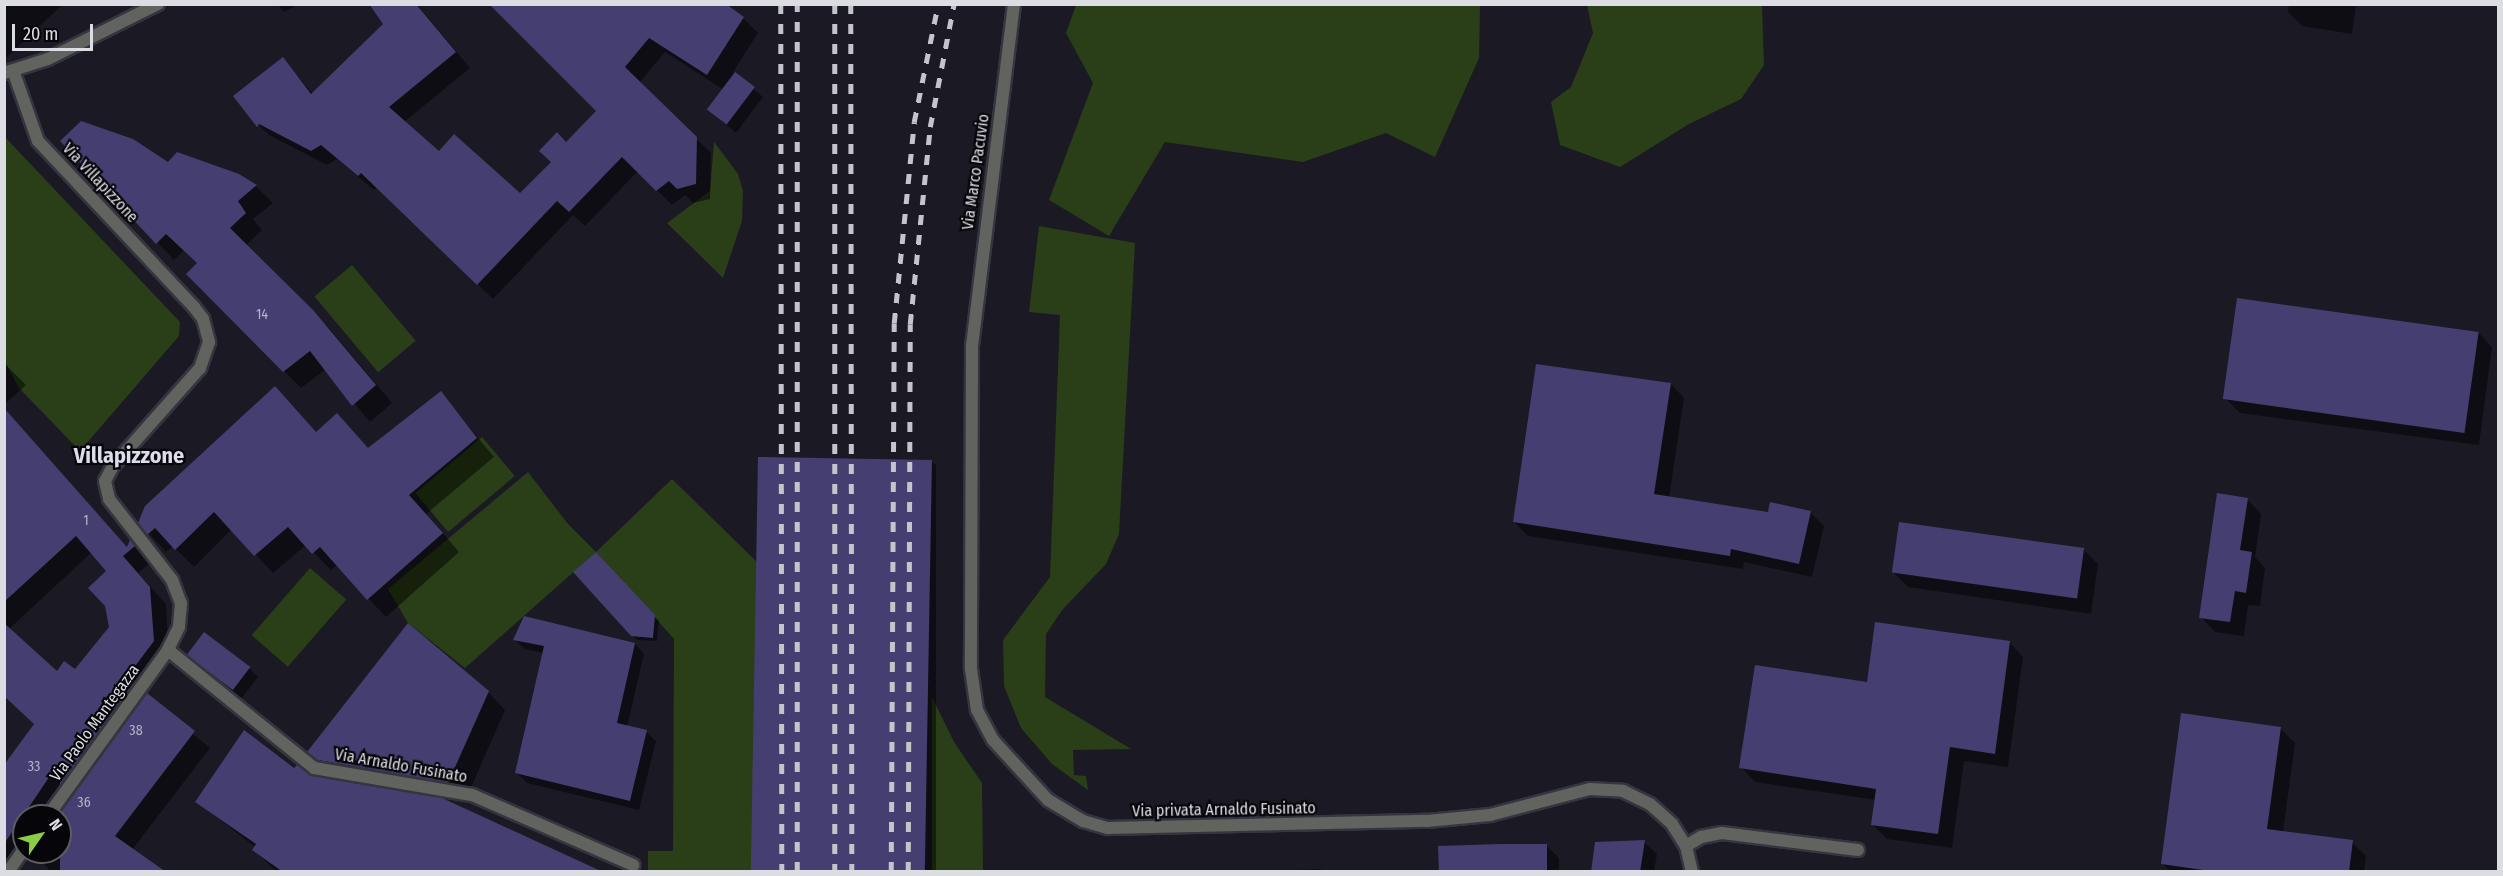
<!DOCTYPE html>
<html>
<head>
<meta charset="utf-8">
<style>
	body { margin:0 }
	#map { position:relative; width:2503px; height:876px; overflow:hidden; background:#1b1a24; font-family:"Fira Sans Condensed",sans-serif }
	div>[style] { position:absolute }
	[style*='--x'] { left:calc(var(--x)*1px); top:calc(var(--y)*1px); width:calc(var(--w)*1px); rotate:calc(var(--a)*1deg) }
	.green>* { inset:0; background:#2a3e18; transform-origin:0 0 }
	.shadow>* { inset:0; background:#0007 }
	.building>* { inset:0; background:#443e71; transform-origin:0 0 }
	.roads { filter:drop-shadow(2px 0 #36353f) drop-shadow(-2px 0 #36353f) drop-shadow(0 2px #36353f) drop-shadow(0 -2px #36353f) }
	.minor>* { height:12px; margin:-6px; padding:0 6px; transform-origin:6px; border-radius:6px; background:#60635e }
	.rail>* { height:4.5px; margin-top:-2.25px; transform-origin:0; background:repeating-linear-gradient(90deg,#c4c4cb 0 10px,transparent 0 20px) }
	span { translate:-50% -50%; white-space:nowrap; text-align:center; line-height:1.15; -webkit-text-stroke:4.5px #06060a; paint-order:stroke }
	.number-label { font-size:14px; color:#b6b4c6 }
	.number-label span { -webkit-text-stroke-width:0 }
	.street-label { font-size:16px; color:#dcdce3 }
	.district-label { font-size:22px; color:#dcdcea; font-weight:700 }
	.frame { position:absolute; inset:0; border:6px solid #dcdce3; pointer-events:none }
	.north { position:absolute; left:12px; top:804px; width:60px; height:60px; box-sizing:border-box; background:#06060a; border:2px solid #5c5c61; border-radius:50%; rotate:56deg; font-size:16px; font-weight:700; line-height:24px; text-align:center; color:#dcdce3 }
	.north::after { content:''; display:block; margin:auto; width:21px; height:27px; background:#8bce46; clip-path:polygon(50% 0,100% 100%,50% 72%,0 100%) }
	.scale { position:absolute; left:12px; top:24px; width:81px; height:27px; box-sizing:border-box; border:3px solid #dcdce3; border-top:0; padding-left:8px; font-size:18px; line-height:21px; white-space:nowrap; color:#dcdce3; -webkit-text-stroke:4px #06060a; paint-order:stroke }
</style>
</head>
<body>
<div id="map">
	<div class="green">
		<i style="clip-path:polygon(1076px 5px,1480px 5px,1479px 58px,1435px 157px,1386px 133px,1303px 162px,1165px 142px,1109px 236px,1049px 200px,1093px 83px,1066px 33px)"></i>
		<i style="clip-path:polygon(1587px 5px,1762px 5px,1764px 65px,1741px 99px,1689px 124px,1620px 167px,1560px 145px,1551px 102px,1571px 87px,1593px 33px)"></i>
		<i style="clip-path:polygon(4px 136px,180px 322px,179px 336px,80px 451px,19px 388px,5px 362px)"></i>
		<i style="clip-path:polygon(714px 142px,738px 174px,743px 191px,742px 221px,723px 278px,667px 223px,710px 191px)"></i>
		<i style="clip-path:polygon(1039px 226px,1135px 243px,1119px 534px,1106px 564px,1063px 609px,1046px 634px,1045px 697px,1131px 749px,1073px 750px,1074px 775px,1086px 776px,1088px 790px,1052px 764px,1021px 728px,1004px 686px,1003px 640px,1050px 577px,1060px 315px,1029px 312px)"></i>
		<i style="left:352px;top:265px;width:99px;height:49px;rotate:50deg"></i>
		<i style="left:482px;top:437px;width:51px;height:87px;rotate:50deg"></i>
		<i style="clip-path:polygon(528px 472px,568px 524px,596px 552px,672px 479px,757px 562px,756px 871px,648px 871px,648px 851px,673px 851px,674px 639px,596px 552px,465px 668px,408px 623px,388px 589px)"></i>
		<i style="left:310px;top:568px;width:48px;height:89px;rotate:41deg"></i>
		<i style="clip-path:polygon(932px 697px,954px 742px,982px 783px,983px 871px,932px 871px)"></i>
	</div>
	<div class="shadow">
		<i style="clip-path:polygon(4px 4px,63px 4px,4px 60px)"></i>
		<i style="clip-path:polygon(277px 4px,299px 4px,284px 12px)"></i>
		<i style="clip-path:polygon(371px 4px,417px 4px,470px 68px,404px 122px,439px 153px,520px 195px,598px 111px,492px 4px,743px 18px,758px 33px,733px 72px,763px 97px,736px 133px,709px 110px,724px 90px,665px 52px,639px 83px,711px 153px,710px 199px,693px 203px,685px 195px,672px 205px,638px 171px,585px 226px,573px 215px,493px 299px,377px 187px,374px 190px,337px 159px,327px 165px,269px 135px,253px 119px,283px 59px,313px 94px,385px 24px)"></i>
		<i style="clip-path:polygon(2289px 4px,2356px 4px,2352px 34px,2302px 26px,2288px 12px)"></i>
		<i style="clip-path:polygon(62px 141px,238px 176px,256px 186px,273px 203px,253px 219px,262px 230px,246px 245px,330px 329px,392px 403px,370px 422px,326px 369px,301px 388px,188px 274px,198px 263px,184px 250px,174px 260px)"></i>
		<i style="clip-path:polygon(2478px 332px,2492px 347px,2479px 445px,2240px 413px,2226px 399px)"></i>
		<i style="clip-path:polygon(4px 363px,26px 385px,4px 405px)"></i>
		<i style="clip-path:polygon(1671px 384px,1684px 398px,1669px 498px,1769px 513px,1810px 512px,1824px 526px,1812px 577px,1744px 562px,1743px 569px,1528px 536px,1514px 522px)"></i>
		<i style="clip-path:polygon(440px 393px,494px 457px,426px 514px,459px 552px,386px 617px,337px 565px,331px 570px,306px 545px,273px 573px,232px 529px,194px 567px,173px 546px,166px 552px,139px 522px,317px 433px,369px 449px)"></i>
		<i style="clip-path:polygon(evenodd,15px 422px,129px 549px,131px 543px,146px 558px,150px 563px,138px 573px,166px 604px,169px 658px,143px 693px,210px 748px,132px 850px,163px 872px,51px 872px,33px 852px,60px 852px,60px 816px,24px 816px,24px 852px,4px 872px,4px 769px,36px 724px,4px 693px,4px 431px,15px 422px,92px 552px,109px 571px,110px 627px,76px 671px,57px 674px,9px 629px,92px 552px)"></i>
		<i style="clip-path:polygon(931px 461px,936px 465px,936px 872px,758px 872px)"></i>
		<i style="clip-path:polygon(2247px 499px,2261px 514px,2255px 557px,2265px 568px,2260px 606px,2248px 605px,2244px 636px,2215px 632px,2201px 617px)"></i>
		<i style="clip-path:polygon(2084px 550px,2098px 564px,2091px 614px,1908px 587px,1894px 573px)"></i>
		<i style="clip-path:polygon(596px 554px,659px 621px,657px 641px,637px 640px,575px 572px)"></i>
		<i style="clip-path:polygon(515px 640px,635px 644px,644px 654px,627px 727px,646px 732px,656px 741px,639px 810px,527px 783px,517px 773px,544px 653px,525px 649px)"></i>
		<i style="clip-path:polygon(2009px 642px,2023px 657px,2008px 767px,1964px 761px,1952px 848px,1887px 839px,1872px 824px,1876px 800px,1755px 782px,1741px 767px,1869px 684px)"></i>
		<i style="clip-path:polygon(198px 664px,249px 668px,258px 677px,241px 699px)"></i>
		<i style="clip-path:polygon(488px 692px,505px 710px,466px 799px,326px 769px,309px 752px)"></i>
		<i style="clip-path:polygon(2280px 728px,2295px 743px,2283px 832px,2352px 842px,2366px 856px,2364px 872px,2170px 872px,2162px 863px)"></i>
		<i style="clip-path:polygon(294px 770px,311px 777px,599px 872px,277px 872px,254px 850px,255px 847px,197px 802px)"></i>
		<i style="clip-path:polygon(1644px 842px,1657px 854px,1654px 872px,1593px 872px)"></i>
		<i style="clip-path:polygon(1546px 845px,1559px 858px,1559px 872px,1440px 872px)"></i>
		<i style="clip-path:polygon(1321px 869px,1324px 872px,1290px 872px,1290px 870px)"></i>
	</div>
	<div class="building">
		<i style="clip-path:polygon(369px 4px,416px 4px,456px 52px,389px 107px,439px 151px,454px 134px,520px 193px,551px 162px,539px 151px,557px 132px,566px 142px,596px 111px,489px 4px,726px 4px,744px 17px,707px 75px,649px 38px,625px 67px,697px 137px,696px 184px,677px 189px,669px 181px,656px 191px,622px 157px,569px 212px,557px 201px,477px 285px,361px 173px,358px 176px,321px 145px,311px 151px,259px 124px,257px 127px,233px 96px,283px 57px,311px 94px,383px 24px)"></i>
		<i style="left:735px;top:72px;width:25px;height:47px;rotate:37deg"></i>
		<i style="clip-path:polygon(81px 121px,133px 139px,168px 162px,177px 152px,239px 174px,257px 185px,238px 201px,246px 213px,230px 228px,313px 310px,376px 385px,352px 406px,310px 351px,283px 372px,186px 274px,197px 263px,166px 234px,156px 244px,60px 141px)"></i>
		<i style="left:2237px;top:298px;width:244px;height:102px;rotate:8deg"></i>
		<i style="clip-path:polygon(1536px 364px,1671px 383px,1654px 494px,1768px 512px,1770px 502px,1811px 511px,1799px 564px,1731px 549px,1730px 556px,1513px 522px)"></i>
		<i style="clip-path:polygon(275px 386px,316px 432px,337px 413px,368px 448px,441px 391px,477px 438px,409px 495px,443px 533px,367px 600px,320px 547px,312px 554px,288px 527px,254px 556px,214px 512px,175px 550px,155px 528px,147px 535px,138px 523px,145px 506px)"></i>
		<i style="clip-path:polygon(4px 408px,127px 547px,130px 540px,135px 546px,123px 556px,150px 587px,154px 641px,127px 677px,134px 682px,60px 785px,60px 761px,4px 844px,4px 765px,34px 724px,4px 696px,4px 623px,57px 671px,64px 661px,75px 669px,109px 627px,105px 606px,88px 588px,106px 571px,76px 536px,4px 602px)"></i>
		<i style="left:758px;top:457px;width:174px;height:415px;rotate:1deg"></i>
		<i style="clip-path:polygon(2217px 493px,2248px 498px,2240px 550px,2252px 552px,2246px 593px,2235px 591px,2230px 622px,2199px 618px)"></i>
		<i style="left:1899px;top:522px;width:187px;height:51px;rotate:8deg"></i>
		<i style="clip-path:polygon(596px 552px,655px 615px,653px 638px,631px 636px,573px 572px)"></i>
		<i style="clip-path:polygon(524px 616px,635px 643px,617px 723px,647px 730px,630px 801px,515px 773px,544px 646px,513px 640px)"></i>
		<i style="clip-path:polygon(1875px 622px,2010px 641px,1995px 754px,1950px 747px,1938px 834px,1871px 825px,1876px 789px,1739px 768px,1755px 665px,1867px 682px)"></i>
		<i style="clip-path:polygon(408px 623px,489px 691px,448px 783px,318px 760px,307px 752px)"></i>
		<i style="left:204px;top:632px;width:58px;height:29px;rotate:37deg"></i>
		<i style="clip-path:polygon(147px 693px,195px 731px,115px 836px,166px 872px,60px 872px,60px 813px)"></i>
		<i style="clip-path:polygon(2181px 713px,2281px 727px,2267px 829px,2353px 840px,2349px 872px,2217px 872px,2161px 864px)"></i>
		<i style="clip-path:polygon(244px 730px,294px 768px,297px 765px,312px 776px,442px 798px,603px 872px,283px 872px,252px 850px,256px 844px,195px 802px)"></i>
		<i style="clip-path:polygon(1645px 840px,1640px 872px,1591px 872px,1595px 842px)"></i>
		<i style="clip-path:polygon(1501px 844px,1547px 844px,1547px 872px,1439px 872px,1438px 846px)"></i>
	</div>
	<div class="roads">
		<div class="minor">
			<i style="--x:1014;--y:4;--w:344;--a:97"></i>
			<i style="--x:972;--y:345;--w:324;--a:90.2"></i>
			<i style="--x:971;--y:669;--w:41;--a:81.7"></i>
			<i style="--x:977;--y:710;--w:34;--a:62"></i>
			<i style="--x:993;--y:740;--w:81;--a:47.5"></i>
			<i style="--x:1048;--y:800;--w:41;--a:31"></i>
			<i style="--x:1083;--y:821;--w:26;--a:16"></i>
			<i style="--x:1108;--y:828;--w:319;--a:-1.3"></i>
			<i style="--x:1427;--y:821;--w:63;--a:-5.4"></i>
			<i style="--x:1490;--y:815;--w:103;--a:-14.6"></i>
			<i style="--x:1590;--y:789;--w:33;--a:3"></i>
			<i style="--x:1623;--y:791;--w:30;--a:26"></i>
			<i style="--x:1650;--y:804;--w:30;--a:42"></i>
			<i style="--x:1672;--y:824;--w:26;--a:58"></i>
			<i style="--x:1686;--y:846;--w:27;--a:77"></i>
			<i style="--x:4;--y:73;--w:46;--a:-17.7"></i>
			<i style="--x:48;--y:59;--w:123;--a:-26.6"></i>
			<i style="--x:14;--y:73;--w:72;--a:70.6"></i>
			<i style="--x:38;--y:141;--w:228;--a:46.8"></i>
			<i style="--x:194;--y:307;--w:15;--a:53"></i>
			<i style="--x:203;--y:319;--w:24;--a:75"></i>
			<i style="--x:209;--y:342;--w:28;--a:109"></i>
			<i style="--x:200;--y:368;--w:131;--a:131.6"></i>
			<i style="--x:113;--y:466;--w:17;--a:118"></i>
			<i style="--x:105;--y:481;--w:18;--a:77"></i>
			<i style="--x:109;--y:499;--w:103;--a:52.1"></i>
			<i style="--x:172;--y:580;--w:25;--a:69"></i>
			<i style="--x:181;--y:603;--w:24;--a:95"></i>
			<i style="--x:179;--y:627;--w:25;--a:116"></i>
			<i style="--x:168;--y:650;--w:205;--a:125.9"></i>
			<i style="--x:168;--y:650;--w:188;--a:38.9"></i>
			<i style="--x:314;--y:768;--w:160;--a:9.7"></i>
			<i style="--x:472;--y:795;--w:176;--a:23.5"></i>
			<i style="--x:1686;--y:846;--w:17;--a:-31"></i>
			<i style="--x:1701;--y:837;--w:21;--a:-11"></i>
			<i style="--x:1722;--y:833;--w:137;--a:7.1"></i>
			<i style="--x:8;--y:872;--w:28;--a:-55"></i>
		</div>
	</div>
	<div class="rail">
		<i style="--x:781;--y:4;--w:868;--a:89.93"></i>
		<i style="--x:835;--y:4;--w:868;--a:90"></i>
		<i style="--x:851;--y:4;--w:868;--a:89.93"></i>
		<i style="--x:797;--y:872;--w:868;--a:-90"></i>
		<i style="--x:891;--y:872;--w:549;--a:-89.69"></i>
		<i style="--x:894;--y:323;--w:202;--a:-84.3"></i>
		<i style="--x:914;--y:122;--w:120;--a:-78.5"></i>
		<i style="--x:908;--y:872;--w:548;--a:-89.79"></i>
		<i style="--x:910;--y:324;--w:198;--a:-84.2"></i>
		<i style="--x:930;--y:127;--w:125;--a:-79"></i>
	</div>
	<div class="number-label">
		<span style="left:262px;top:315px">14</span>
		<span style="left:86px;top:521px">1</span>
		<span style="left:136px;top:731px">38</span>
		<span style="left:34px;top:767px">33</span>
		<span style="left:84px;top:803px">36</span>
	</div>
	<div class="street-label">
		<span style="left:976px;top:172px;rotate:-82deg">Via Marco Pacuvio</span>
		<span style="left:100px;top:183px;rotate:47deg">Via Villapizzone</span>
		<span style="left:95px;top:723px;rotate:-54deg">Via Paolo Mantegazza</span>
		<span style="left:401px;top:766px;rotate:10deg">Via Arnaldo Fusinato</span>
		<span style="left:1224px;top:810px;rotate:-1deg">Via privata Arnaldo Fusinato</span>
	</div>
	<div class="district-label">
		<span style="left:129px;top:456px">Villapizzone</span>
	</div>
	<div class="frame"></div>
	<div class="north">N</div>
	<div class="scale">20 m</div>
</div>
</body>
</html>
